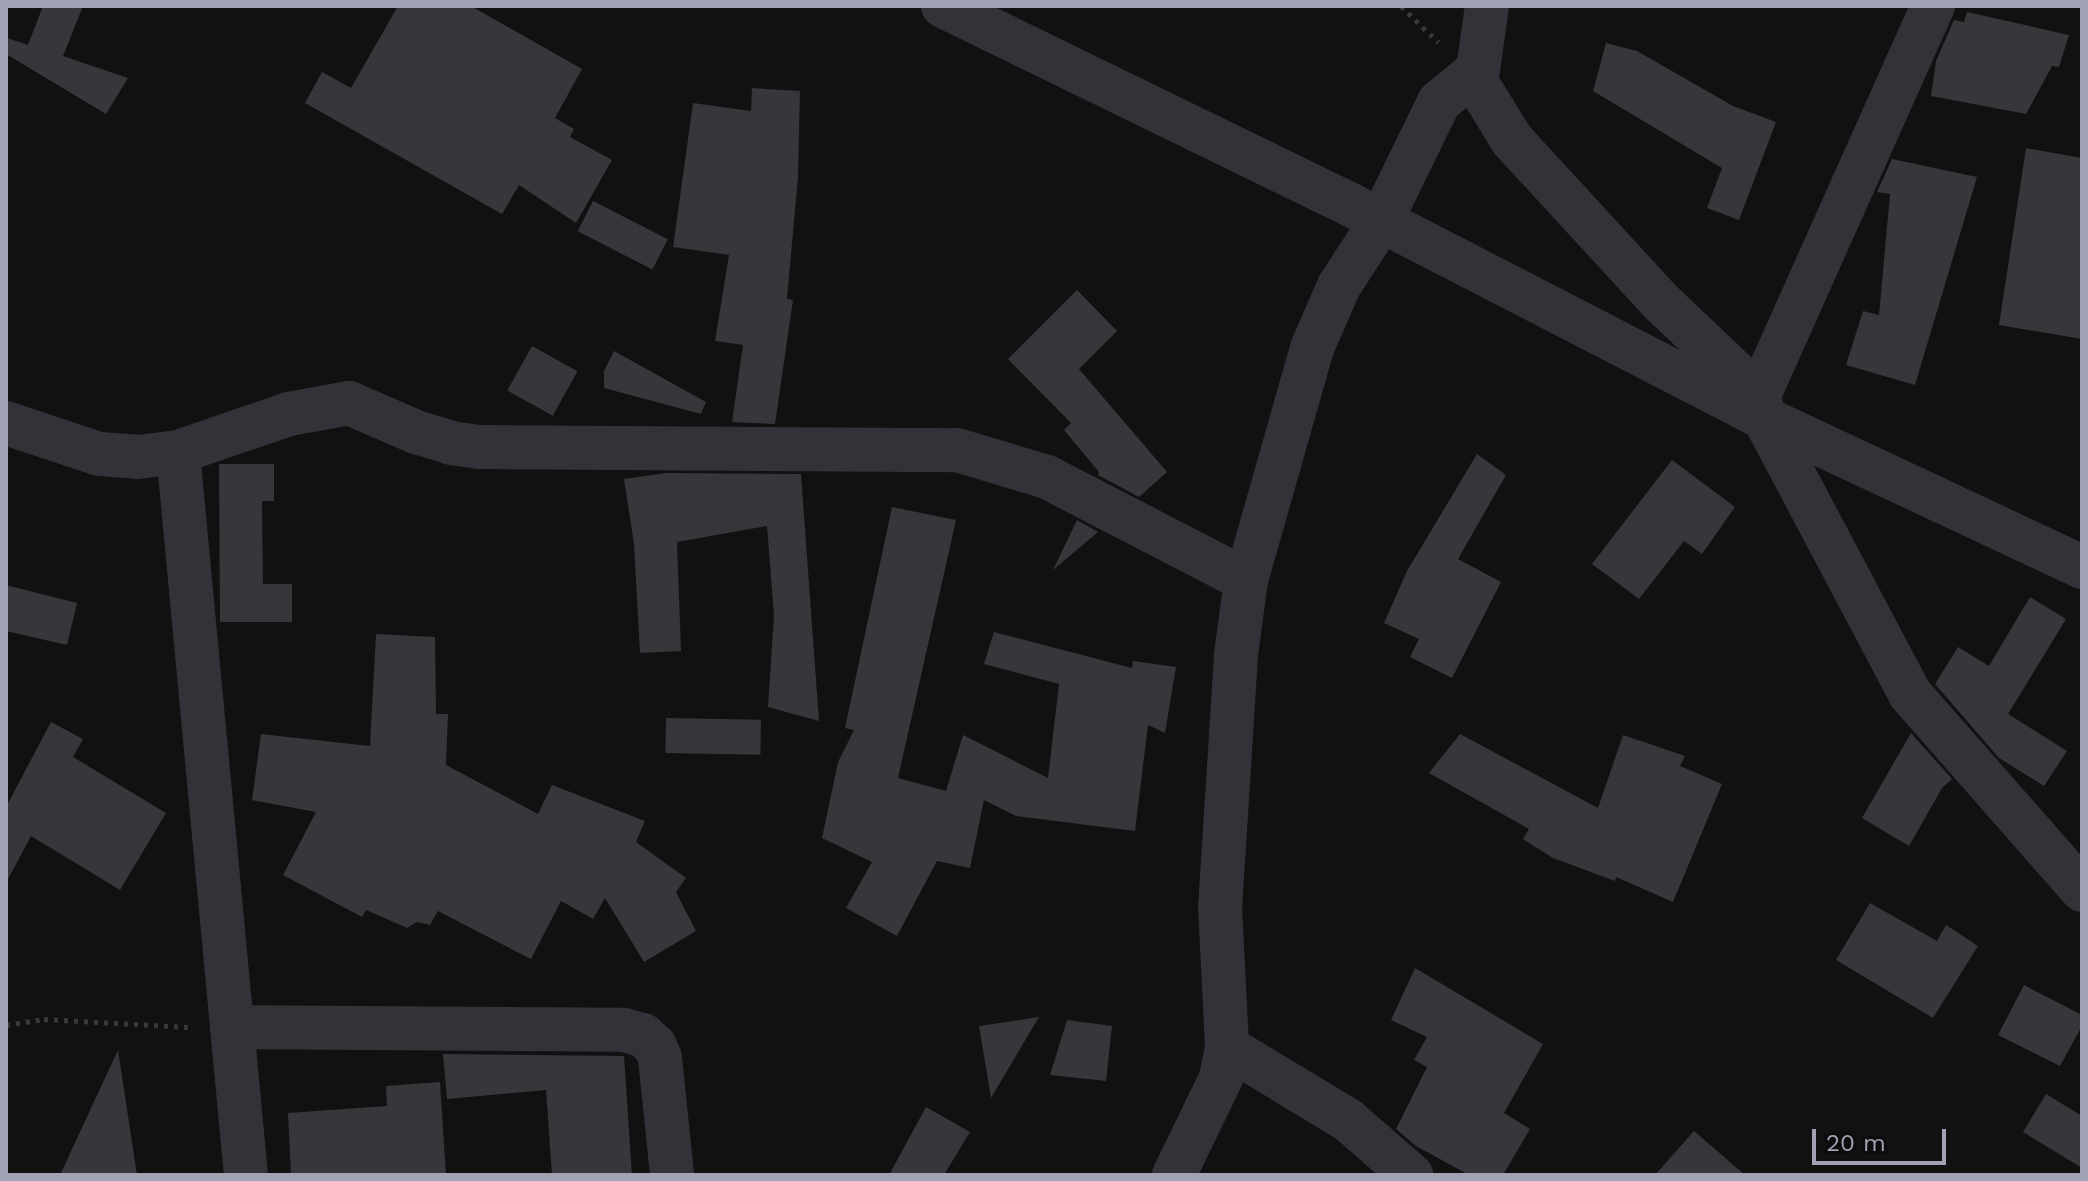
<!DOCTYPE html>
<html>
<head>
<meta charset="utf-8">
<style>
	body { margin:0 }
	#map { position:relative; width:2088px; height:1181px; overflow:hidden; background:#111112; font-family:"Work Sans",sans-serif }
	div>[style] { position:absolute }
	[style*='--x'] { left:calc(var(--x)*1px); top:calc(var(--y)*1px); width:calc(var(--w)*1px); rotate:calc(var(--a)*1deg) }
	.building>* { inset:0; background:#36363b; transform-origin:0 0 }
	.path>* { height:5px; margin-top:-2.5px; transform-origin:0; background:repeating-linear-gradient(90deg,#38383f 0 4px,transparent 0 10px) }
	.minor>* { height:44px; margin:-22px; padding:0 22px; transform-origin:22px; border-radius:22px; background:#323238 }
	span { translate:-50% -50%; white-space:nowrap; text-align:center; line-height:1.15; -webkit-text-stroke:6px #0c0c0d; paint-order:stroke }
	.frame { position:absolute; inset:0; border:8px solid #a1a2b4; pointer-events:none }
	.scale { position:absolute; left:1812px; top:1129px; width:134px; height:36px; box-sizing:border-box; border:4px solid #a1a2b4; border-top:0; padding-left:10px; font-size:24px; line-height:28px; white-space:nowrap; color:#a1a2b4; -webkit-text-stroke:6px #0c0c0d; paint-order:stroke }
</style>
</head>
<body>
<div id="map">
	<div class="building">
		<i style="clip-path:polygon(43px 6px,83px 6px,63px 56px,128px 78px,106px 114px,6px 54px,7px 38px,28px 45px)"></i>
		<i style="clip-path:polygon(398px 6px,471px 6px,582px 69px,555px 118px,574px 129px,570px 137px,612px 160px,576px 223px,519px 185px,502px 214px,305px 103px,322px 72px,351px 88px)"></i>
		<i style="clip-path:polygon(1967px 12px,2069px 35px,2059px 67px,2052px 66px,2026px 114px,1931px 96px,1936px 61px,1954px 20px,1964px 22px)"></i>
		<i style="clip-path:polygon(1606px 43px,1637px 51px,1733px 106px,1776px 122px,1739px 220px,1707px 208px,1722px 168px,1593px 91px)"></i>
		<i style="clip-path:polygon(752px 88px,800px 91px,798px 177px,787px 299px,793px 300px,775px 424px,732px 422px,743px 345px,715px 341px,729px 255px,673px 247px,693px 103px,751px 111px)"></i>
		<i style="clip-path:polygon(2026px 148px,2082px 158px,2082px 339px,1999px 325px)"></i>
		<i style="clip-path:polygon(1892px 159px,1977px 177px,1915px 385px,1846px 365px,1863px 311px,1879px 315px,1890px 194px,1877px 192px)"></i>
		<i style="left:593px;top:201px;width:84px;height:34px;rotate:27deg"></i>
		<i style="clip-path:polygon(1077px 290px,1117px 331px,1079px 369px,1167px 472px,1139px 497px,1098px 475px,1099px 472px,1064px 430px,1071px 423px,1008px 359px)"></i>
		<i style="left:532px;top:346px;width:52px;height:51px;rotate:29deg"></i>
		<i style="clip-path:polygon(614px 351px,706px 402px,701px 414px,604px 388px,604px 371px)"></i>
		<i style="clip-path:polygon(1477px 454px,1506px 475px,1458px 559px,1501px 582px,1452px 678px,1410px 657px,1419px 639px,1384px 623px,1407px 571px)"></i>
		<i style="clip-path:polygon(1672px 460px,1735px 507px,1702px 554px,1684px 541px,1639px 599px,1592px 564px)"></i>
		<i style="clip-path:polygon(219px 464px,274px 464px,274px 501px,262px 501px,263px 584px,292px 584px,292px 622px,220px 622px)"></i>
		<i style="clip-path:polygon(666px 473px,801px 474px,819px 721px,768px 707px,774px 616px,767px 526px,677px 542px,681px 651px,640px 653px,634px 544px,624px 479px)"></i>
		<i style="clip-path:polygon(892px 507px,956px 520px,898px 778px,946px 791px,963px 735px,1048px 778px,1059px 684px,984px 664px,994px 632px,1132px 668px,1133px 661px,1176px 667px,1165px 733px,1148px 725px,1135px 831px,1016px 816px,984px 800px,970px 868px,937px 861px,897px 936px,846px 908px,872px 862px,822px 838px,838px 762px,854px 730px,845px 728px)"></i>
		<i style="clip-path:polygon(1077px 520px,1098px 532px,1053px 570px)"></i>
		<i style="clip-path:polygon(6px 585px,77px 603px,67px 645px,6px 631px)"></i>
		<i style="clip-path:polygon(2030px 597px,2066px 619px,2008px 714px,2067px 751px,2044px 786px,1999px 758px,1935px 684px,1958px 647px,1989px 666px)"></i>
		<i style="clip-path:polygon(376px 634px,435px 637px,436px 714px,448px 714px,446px 765px,538px 814px,552px 785px,645px 821px,636px 842px,686px 878px,676px 892px,696px 931px,644px 962px,605px 898px,593px 919px,561px 901px,531px 959px,438px 911px,430px 925px,417px 922px,407px 928px,366px 910px,362px 917px,283px 875px,316px 812px,252px 800px,261px 734px,370px 746px)"></i>
		<i style="left:666px;top:718px;width:95px;height:35px;rotate:1deg"></i>
		<i style="clip-path:polygon(51px 722px,83px 739px,73px 757px,166px 813px,120px 890px,31px 836px,6px 883px,6px 807px)"></i>
		<i style="clip-path:polygon(1911px 733px,1952px 779px,1942px 788px,1909px 846px,1862px 818px)"></i>
		<i style="clip-path:polygon(1460px 734px,1598px 808px,1623px 735px,1685px 756px,1680px 766px,1722px 784px,1673px 902px,1616px 877px,1615px 881px,1553px 858px,1523px 839px,1529px 829px,1429px 773px)"></i>
		<i style="clip-path:polygon(1870px 903px,1937px 941px,1946px 925px,1978px 946px,1933px 1018px,1836px 960px)"></i>
		<i style="clip-path:polygon(1415px 968px,1543px 1044px,1504px 1113px,1530px 1129px,1503px 1175px,1469px 1175px,1416px 1146px,1396px 1129px,1427px 1067px,1414px 1060px,1427px 1037px,1391px 1020px)"></i>
		<i style="clip-path:polygon(2024px 985px,2082px 1015px,2082px 1026px,2060px 1066px,1998px 1035px)"></i>
		<i style="clip-path:polygon(1039px 1017px,991px 1098px,979px 1026px)"></i>
		<i style="clip-path:polygon(1067px 1020px,1112px 1026px,1106px 1081px,1050px 1075px)"></i>
		<i style="clip-path:polygon(118px 1050px,137px 1175px,60px 1175px)"></i>
		<i style="clip-path:polygon(443px 1054px,624px 1056px,632px 1175px,552px 1175px,546px 1090px,447px 1099px)"></i>
		<i style="clip-path:polygon(440px 1082px,446px 1175px,291px 1175px,288px 1113px,387px 1106px,386px 1086px)"></i>
		<i style="clip-path:polygon(2046px 1094px,2082px 1116px,2082px 1168px,2023px 1132px)"></i>
		<i style="clip-path:polygon(926px 1107px,970px 1132px,944px 1175px,889px 1175px)"></i>
		<i style="clip-path:polygon(1694px 1131px,1745px 1175px,1655px 1175px)"></i>
	</div>
	<div class="path">
		<i style="--x:1401;--y:6;--w:52;--a:44.2"></i>
		<i style="--x:6;--y:658;--w:1;--a:0"></i>
		<i style="--x:6;--y:1025;--w:38;--a:-9"></i>
		<i style="--x:44;--y:1019;--w:144;--a:3.2"></i>
	</div>
	<div class="minor">
		<i style="--x:943;--y:6;--w:454;--a:26"></i>
		<i style="--x:1351;--y:205;--w:465;--a:27.3"></i>
		<i style="--x:1764;--y:418;--w:351;--a:25.1"></i>
		<i style="--x:1472;--y:75;--w:76;--a:58.4"></i>
		<i style="--x:1512;--y:140;--w:219;--a:47.4"></i>
		<i style="--x:1660;--y:301;--w:137;--a:43.5"></i>
		<i style="--x:1759;--y:395;--w:24;--a:78"></i>
		<i style="--x:1764;--y:418;--w:312;--a:62.1"></i>
		<i style="--x:1910;--y:694;--w:261;--a:48.7"></i>
		<i style="--x:1759;--y:395;--w:426;--a:-65.9"></i>
		<i style="--x:6;--y:423;--w:98;--a:18.4"></i>
		<i style="--x:99;--y:454;--w:39;--a:4"></i>
		<i style="--x:138;--y:457;--w:40;--a:-7.1"></i>
		<i style="--x:178;--y:452;--w:117;--a:-18.9"></i>
		<i style="--x:289;--y:414;--w:61;--a:-10.4"></i>
		<i style="--x:349;--y:403;--w:73;--a:23.4"></i>
		<i style="--x:416;--y:432;--w:37;--a:17"></i>
		<i style="--x:451;--y:443;--w:30;--a:8"></i>
		<i style="--x:481;--y:447;--w:476;--a:0.4"></i>
		<i style="--x:957;--y:450;--w:94;--a:16.7"></i>
		<i style="--x:1047;--y:477;--w:224;--a:27.4"></i>
		<i style="--x:1246;--y:580;--w:76;--a:97.6"></i>
		<i style="--x:1236;--y:655;--w:253;--a:93.6"></i>
		<i style="--x:1220;--y:907;--w:140;--a:87.1"></i>
		<i style="--x:1227;--y:1047;--w:141;--a:31.1"></i>
		<i style="--x:1348;--y:1120;--w:84;--a:41.1"></i>
		<i style="--x:178;--y:452;--w:726;--a:84.63"></i>
		<i style="--x:1246;--y:580;--w:241;--a:-74.1"></i>
		<i style="--x:1312;--y:348;--w:68;--a:-66.5"></i>
		<i style="--x:1339;--y:286;--w:77;--a:-57.1"></i>
		<i style="--x:1381;--y:221;--w:132;--a:-64"></i>
		<i style="--x:1439;--y:102;--w:50;--a:-39.4"></i>
		<i style="--x:1478;--y:70;--w:65;--a:-82"></i>
		<i style="--x:232;--y:1027;--w:392;--a:0.4"></i>
		<i style="--x:624;--y:1030;--w:20;--a:15"></i>
		<i style="--x:643;--y:1035;--w:16;--a:43"></i>
		<i style="--x:655;--y:1046;--w:13;--a:67"></i>
		<i style="--x:660;--y:1058;--w:118;--a:84.1"></i>
		<i style="--x:1174;--y:1175;--w:108;--a:-64.1"></i>
		<i style="--x:1221;--y:1078;--w:32;--a:-79"></i>
	</div>
	<div class="frame"></div>
	<div class="scale">20 m</div>
</div>
</body>
</html>
